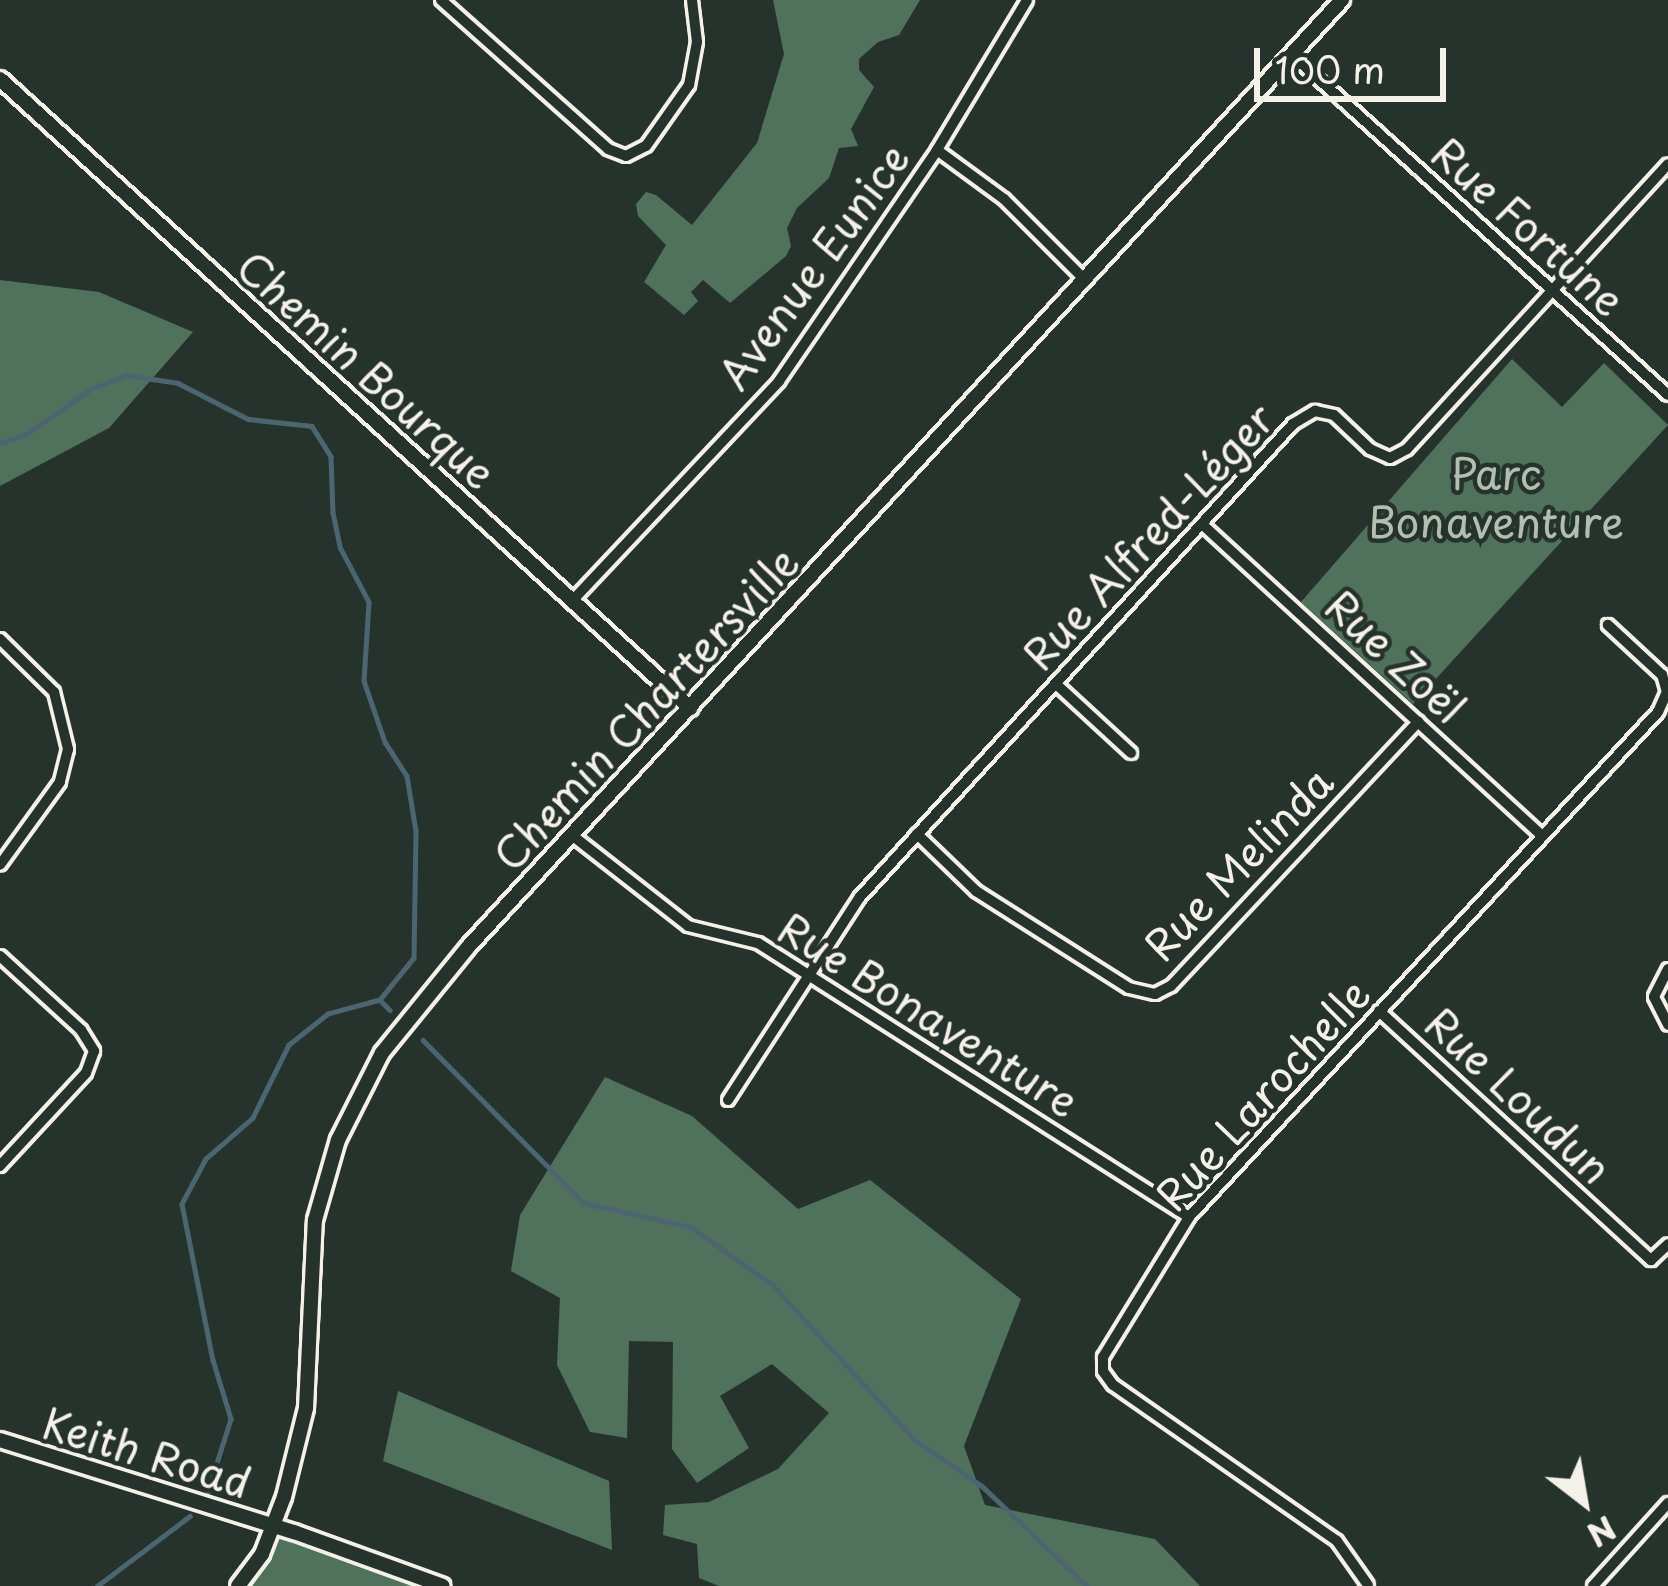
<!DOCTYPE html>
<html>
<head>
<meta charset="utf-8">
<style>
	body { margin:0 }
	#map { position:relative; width:1668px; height:1586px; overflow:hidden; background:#26332d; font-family:"Playpen Sans",sans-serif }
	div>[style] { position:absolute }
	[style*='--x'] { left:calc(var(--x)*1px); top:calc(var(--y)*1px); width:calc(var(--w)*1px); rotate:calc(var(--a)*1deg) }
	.green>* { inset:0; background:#50725d }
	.stream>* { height:4.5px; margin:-2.25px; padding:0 2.25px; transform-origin:2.25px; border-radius:2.25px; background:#4c6671 }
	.roads { filter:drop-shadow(3px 0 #f4f1e8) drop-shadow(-3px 0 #f4f1e8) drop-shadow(0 3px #f4f1e8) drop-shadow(0 -3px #f4f1e8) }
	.minor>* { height:10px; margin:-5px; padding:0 5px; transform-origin:5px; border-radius:5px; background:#26332d }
	.tertiary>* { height:14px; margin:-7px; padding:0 7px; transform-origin:7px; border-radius:7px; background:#26332d }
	span { translate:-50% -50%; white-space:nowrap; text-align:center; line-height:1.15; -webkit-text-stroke:9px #26332d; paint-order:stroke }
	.street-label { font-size:42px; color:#f4f1e8 }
	.park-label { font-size:42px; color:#b2beb0 }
	.north { position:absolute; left:1524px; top:1442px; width:120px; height:120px; -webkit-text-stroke:9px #26332d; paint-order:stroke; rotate:149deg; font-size:33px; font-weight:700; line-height:48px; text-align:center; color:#f4f1e8 }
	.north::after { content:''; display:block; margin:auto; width:42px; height:54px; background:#f4f1e8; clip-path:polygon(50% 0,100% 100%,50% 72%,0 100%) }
	.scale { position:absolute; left:1254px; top:48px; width:192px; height:54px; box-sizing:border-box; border:6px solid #f4f1e8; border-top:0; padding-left:15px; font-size:36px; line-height:42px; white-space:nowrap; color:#f4f1e8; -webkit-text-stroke:9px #26332d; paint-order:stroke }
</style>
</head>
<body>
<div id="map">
	<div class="green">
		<i style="clip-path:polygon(773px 0,920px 0,899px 35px,878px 42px,859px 59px,859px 70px,874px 87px,851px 129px,858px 146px,839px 148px,829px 178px,797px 208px,787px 228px,791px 246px,786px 256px,730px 303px,703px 280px,691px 292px,698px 301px,684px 315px,644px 282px,666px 245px,638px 216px,636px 204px,646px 192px,656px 195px,692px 225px,757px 143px,784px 54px)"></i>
		<i style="clip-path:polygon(0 280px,99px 292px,193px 332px,109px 428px,0 486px)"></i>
		<i style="clip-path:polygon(1512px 359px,1562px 407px,1604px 363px,1668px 425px,1413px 704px,1301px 602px)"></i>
		<i style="clip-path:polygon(605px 1077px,692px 1116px,798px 1209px,870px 1180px,1021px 1299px,964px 1446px,985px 1505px,1155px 1539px,1200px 1586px,719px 1586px,699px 1578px,697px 1544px,663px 1535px,665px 1505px,709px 1502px,778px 1469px,829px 1413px,772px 1364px,720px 1396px,749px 1448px,697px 1483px,672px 1449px,673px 1342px,629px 1341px,627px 1438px,590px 1432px,557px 1365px,560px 1298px,511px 1271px,520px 1215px)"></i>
		<i style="clip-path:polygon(398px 1391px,609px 1481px,612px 1550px,383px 1461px)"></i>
		<i style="clip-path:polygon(274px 1526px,419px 1577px,417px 1586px,238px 1586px)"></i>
	</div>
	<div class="stream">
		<i style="--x:0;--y:443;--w:26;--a:-18"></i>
		<i style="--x:25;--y:435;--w:80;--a:-34.9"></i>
		<i style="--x:91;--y:389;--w:38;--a:-22"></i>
		<i style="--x:126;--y:375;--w:53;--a:8.7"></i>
		<i style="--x:178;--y:383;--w:79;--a:27.2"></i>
		<i style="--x:248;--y:419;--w:64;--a:6.2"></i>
		<i style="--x:312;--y:426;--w:36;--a:58"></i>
		<i style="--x:331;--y:457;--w:56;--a:88"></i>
		<i style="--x:333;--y:513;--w:35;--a:78"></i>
		<i style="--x:340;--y:547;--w:62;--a:62.2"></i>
		<i style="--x:369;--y:602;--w:79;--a:93.6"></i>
		<i style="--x:364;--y:681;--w:65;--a:71"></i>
		<i style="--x:385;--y:742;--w:40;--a:57.1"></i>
		<i style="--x:407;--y:776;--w:56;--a:80.7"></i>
		<i style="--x:416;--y:831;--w:127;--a:90.9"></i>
		<i style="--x:414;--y:958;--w:54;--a:129"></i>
		<i style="--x:380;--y:1000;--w:54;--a:164.9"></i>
		<i style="--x:328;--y:1014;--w:50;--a:141.5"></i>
		<i style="--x:289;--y:1045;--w:81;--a:116.3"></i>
		<i style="--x:253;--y:1118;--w:62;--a:138.9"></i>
		<i style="--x:206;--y:1159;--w:51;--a:118.1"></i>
		<i style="--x:182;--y:1204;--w:159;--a:78.8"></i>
		<i style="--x:213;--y:1360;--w:62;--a:73"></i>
		<i style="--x:231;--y:1419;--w:77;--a:107.5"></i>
		<i style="--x:380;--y:1000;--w:14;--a:45"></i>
		<i style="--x:423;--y:1040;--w:229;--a:45.4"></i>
		<i style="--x:584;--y:1203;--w:110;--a:12.6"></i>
		<i style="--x:691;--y:1227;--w:100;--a:35.3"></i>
		<i style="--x:773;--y:1285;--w:210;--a:47.5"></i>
		<i style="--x:915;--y:1440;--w:81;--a:34.5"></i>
		<i style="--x:982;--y:1486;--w:145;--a:43.6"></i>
		<i style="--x:97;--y:1586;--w:116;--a:-37"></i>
	</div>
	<div class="roads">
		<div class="minor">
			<i style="--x:441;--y:0;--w:224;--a:41.7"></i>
			<i style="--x:608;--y:149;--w:19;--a:21"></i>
			<i style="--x:626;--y:156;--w:22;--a:-27"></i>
			<i style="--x:646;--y:146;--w:75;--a:-54.8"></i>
			<i style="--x:689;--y:85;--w:44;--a:-79.5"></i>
			<i style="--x:697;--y:42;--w:42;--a:-96.8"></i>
			<i style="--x:1292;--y:55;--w:507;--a:42.12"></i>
			<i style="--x:937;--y:150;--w:83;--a:36.2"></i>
			<i style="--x:1004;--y:199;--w:115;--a:45"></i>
			<i style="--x:1204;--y:526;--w:459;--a:42.5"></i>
			<i style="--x:572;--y:601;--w:302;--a:-46.7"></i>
			<i style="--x:779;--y:381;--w:280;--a:-55.6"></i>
			<i style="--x:937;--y:150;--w:175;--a:-59"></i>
			<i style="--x:0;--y:639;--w:76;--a:44.5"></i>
			<i style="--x:54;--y:692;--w:59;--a:76.2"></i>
			<i style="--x:68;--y:749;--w:34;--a:104"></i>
			<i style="--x:60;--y:782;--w:102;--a:125.9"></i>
			<i style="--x:1056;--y:684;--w:102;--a:42.6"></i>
			<i style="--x:917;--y:834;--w:82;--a:44"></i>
			<i style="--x:976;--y:891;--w:181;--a:32.4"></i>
			<i style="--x:1129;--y:988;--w:27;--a:13"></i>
			<i style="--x:1155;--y:994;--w:18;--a:-27"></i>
			<i style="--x:1171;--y:986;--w:362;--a:-46.9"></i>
			<i style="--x:573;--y:836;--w:146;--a:38"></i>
			<i style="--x:688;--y:926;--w:72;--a:13.7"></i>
			<i style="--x:758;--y:943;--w:511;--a:32.45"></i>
			<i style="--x:0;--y:956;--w:110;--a:42.4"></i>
			<i style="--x:81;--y:1030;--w:25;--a:58"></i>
			<i style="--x:94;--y:1051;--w:23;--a:110"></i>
			<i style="--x:86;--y:1073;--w:127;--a:132.8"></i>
			<i style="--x:1668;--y:969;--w:31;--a:117"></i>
			<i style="--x:1654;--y:997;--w:31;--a:63"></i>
			<i style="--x:1379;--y:1011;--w:369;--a:42.5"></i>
			<i style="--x:1651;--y:1260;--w:23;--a:-43"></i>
			<i style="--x:728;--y:1100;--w:242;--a:-57"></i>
			<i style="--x:860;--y:897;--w:641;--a:-47.53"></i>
			<i style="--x:1293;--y:424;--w:26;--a:-31"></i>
			<i style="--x:1315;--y:411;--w:19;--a:12"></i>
			<i style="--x:1334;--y:415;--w:50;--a:43.4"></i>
			<i style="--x:1370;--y:449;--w:22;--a:24"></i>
			<i style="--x:1390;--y:458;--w:19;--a:-28"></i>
			<i style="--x:1407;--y:449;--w:386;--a:-47.5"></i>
			<i style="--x:1368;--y:1585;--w:54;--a:-125.2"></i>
			<i style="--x:1337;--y:1541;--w:273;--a:-145.1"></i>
			<i style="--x:1113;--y:1385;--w:17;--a:-126"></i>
			<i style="--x:1103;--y:1371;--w:14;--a:-90"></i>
			<i style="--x:1103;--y:1357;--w:164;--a:-58.4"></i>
			<i style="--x:1189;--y:1217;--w:689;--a:-47.12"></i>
			<i style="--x:1658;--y:712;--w:22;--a:-66"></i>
			<i style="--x:1667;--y:692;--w:18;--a:-106"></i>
			<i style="--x:1662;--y:675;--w:74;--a:-137.2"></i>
			<i style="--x:1593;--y:1586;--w:112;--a:-47.9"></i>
		</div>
		<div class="tertiary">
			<i style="--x:0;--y:79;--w:934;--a:42.35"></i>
			<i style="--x:0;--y:1440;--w:308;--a:17.4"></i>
			<i style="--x:294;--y:1532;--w:158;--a:19.9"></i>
			<i style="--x:238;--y:1586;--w:40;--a:-53"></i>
			<i style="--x:262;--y:1554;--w:61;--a:-68.9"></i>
			<i style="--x:284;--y:1497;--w:92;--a:-76.1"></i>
			<i style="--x:306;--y:1408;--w:188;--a:-87.3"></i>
			<i style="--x:315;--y:1220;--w:83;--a:-74"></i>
			<i style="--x:338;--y:1140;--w:97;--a:-63.2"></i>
			<i style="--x:382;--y:1053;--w:136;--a:-50.9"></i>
			<i style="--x:468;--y:947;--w:1289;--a:-47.3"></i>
		</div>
	</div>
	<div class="street-label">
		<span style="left:1529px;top:226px;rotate:42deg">Rue Fortune</span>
		<span style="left:813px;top:266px;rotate:-54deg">Avenue Eunice</span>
		<span style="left:367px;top:369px;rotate:42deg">Chemin Bourque</span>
		<span style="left:1148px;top:536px;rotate:-47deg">Rue Alfred-Léger</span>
		<span style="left:1396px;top:656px;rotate:43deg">Rue Zoël</span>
		<span style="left:645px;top:708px;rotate:-47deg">Chemin Chartersville</span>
		<span style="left:1238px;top:863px;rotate:-46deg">Rue Melinda</span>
		<span style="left:929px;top:1014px;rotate:32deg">Rue Bonaventure</span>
		<span style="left:1262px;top:1094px;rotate:-48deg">Rue Larochelle</span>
		<span style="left:1519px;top:1095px;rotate:43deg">Rue Loudun</span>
		<span style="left:147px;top:1452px;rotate:17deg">Keith Road</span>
	</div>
	<div class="park-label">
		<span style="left:1496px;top:497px">Parc<br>Bonaventure</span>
	</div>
	<div class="north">N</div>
	<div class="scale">100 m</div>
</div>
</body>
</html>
